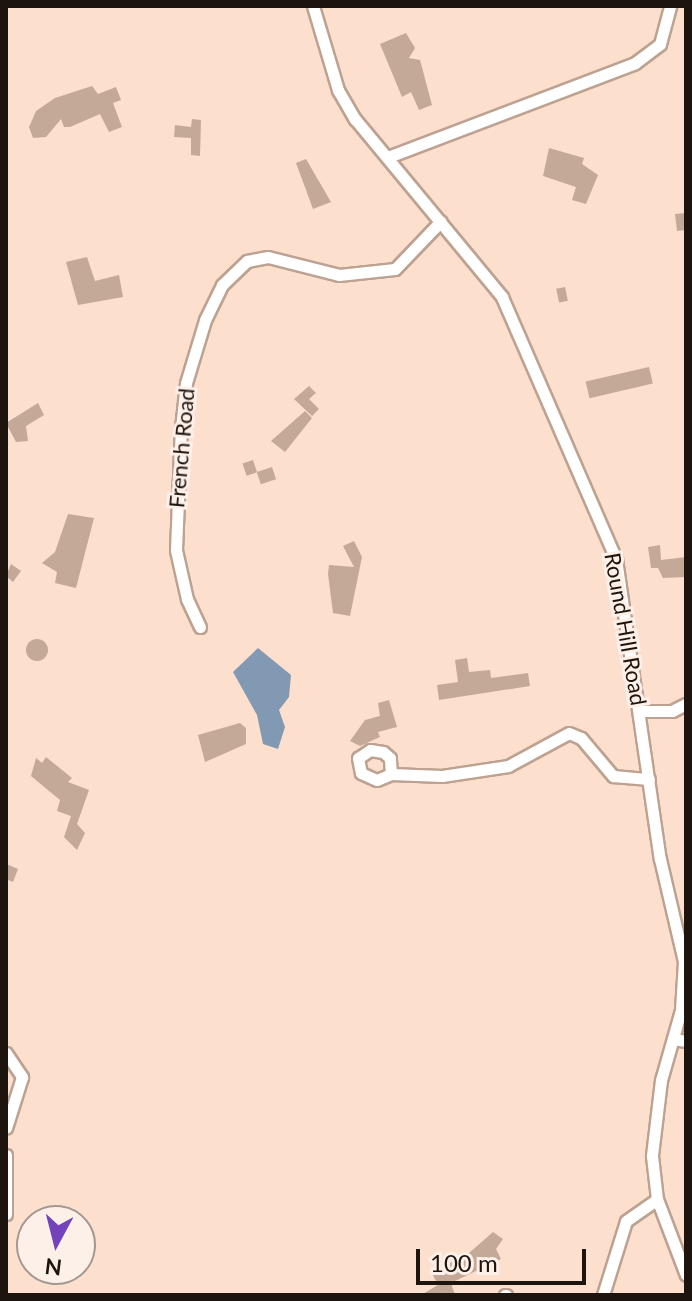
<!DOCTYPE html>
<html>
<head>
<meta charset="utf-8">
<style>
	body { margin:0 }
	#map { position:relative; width:692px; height:1301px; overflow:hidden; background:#fcdfcd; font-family:Lato,sans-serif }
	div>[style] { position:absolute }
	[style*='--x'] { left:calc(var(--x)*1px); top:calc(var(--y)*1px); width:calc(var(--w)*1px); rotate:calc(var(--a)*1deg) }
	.water>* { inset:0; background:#8199b3 }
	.building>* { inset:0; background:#c4a998; transform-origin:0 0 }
	.round { border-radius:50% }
	.roads { filter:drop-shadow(2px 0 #bda291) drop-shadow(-2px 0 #bda291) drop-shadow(0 2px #bda291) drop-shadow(0 -2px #bda291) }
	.minor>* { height:11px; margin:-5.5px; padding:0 5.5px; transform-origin:5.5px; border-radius:5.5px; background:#fff }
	span { translate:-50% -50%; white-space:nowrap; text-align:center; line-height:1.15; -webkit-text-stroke:6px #fcf0e9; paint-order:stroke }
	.street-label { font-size:22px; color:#1e140e }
	.frame { position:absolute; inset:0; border:8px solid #1e140e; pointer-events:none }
	.north { position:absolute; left:16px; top:1205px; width:80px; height:80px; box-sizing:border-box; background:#fcf0e9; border:2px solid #a39891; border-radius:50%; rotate:187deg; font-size:22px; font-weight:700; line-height:32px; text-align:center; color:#1e140e }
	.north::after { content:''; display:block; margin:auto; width:28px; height:36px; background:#7243bb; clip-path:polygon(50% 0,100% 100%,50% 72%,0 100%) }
	.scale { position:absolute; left:416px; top:1249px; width:170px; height:36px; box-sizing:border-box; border:4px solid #1e140e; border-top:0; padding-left:10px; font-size:24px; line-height:28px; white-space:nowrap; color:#1e140e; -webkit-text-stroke:6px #fcf0e9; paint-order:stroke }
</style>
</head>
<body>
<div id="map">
	<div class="water">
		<i style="clip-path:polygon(258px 648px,291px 675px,289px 697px,279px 710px,285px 727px,278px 749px,263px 744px,257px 715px,233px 672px)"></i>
	</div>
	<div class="building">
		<i style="clip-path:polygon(406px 33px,415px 48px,409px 58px,420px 60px,432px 105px,419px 110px,411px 92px,402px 97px,380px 44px)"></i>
		<i style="clip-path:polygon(92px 86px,98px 94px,116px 87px,121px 100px,113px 103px,122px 127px,109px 132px,100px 114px,70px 127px,64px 127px,61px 119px,46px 137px,33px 138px,29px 127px,36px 111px,55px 98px)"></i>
		<i style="clip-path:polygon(192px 119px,201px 120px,200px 156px,191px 155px,191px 138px,174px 137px,175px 125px,191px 127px)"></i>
		<i style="clip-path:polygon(549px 148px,584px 158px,582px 164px,598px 175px,586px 204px,572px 200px,576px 187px,543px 176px)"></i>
		<i style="clip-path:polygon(306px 159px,331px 202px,313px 209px,296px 163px)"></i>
		<i style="clip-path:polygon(686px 213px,686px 230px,677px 231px,675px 214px)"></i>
		<i style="clip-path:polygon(87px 257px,95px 281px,119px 275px,123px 297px,78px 305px,66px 262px)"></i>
		<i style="left:565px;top:287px;width:14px;height:9px;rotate:78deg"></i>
		<i style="left:649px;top:367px;width:17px;height:65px;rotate:77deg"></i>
		<i style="clip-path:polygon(309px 386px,316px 393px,309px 399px,319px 409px,312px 416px,294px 399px)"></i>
		<i style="clip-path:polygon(38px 403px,44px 415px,26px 426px,28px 441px,16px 442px,6px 423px)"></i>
		<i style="clip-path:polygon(305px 411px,312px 418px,285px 452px,271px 441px)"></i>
		<i style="left:253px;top:460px;width:13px;height:11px;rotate:72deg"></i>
		<i style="left:272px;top:467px;width:13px;height:16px;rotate:72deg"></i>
		<i style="clip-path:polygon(68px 514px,94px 518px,76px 588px,55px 583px,57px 572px,42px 563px,55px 552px)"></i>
		<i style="clip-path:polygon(354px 541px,362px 557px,350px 616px,333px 613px,328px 574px,329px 565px,354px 567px,343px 546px)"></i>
		<i style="clip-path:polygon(660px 545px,661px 560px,686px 557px,686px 577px,663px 578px,658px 568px,651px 568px,648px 547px)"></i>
		<i style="clip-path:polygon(11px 564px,21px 571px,13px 582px,6px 576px)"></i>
		<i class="round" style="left:26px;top:639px;width:22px;height:22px"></i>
		<i style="clip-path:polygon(467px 658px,469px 672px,490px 670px,491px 678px,528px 673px,530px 686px,439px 700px,437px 685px,458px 682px,455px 660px)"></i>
		<i style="clip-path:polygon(389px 700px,397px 727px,378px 732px,380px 737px,360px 746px,350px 741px,365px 720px,380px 716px,378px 703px)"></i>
		<i style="clip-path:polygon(240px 723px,246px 728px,246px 744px,205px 762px,198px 735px)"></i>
		<i style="clip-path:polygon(46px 757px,72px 778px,68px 782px,89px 790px,77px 824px,85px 833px,77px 850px,64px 837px,71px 816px,57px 811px,60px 800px,31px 776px,36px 758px,42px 763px)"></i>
		<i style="clip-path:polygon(6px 864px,18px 869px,13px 882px,6px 879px)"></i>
		<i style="clip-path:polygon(493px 1232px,503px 1239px,496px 1249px,501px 1259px,451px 1283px,455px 1295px,421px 1295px,438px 1285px,433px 1275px,441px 1272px,439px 1261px,447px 1257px,450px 1263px,469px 1253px)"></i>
	</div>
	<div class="roads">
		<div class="minor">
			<i style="--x:313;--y:6;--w:88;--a:73.4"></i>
			<i style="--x:338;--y:90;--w:34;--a:60"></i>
			<i style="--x:355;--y:119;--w:231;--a:50.4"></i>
			<i style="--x:502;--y:297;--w:286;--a:66.5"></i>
			<i style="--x:616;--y:559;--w:303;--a:81.7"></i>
			<i style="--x:660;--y:859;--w:105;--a:76.8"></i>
			<i style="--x:684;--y:961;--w:49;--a:93.5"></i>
			<i style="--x:681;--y:1010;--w:73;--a:105.9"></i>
			<i style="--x:661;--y:1080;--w:77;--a:96.8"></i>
			<i style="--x:652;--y:1156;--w:43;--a:83.4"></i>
			<i style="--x:657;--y:1199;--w:81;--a:69.1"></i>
			<i style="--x:388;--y:157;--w:264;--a:-20.8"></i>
			<i style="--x:635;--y:63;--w:31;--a:-37"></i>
			<i style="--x:660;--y:44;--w:39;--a:-75"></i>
			<i style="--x:200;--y:627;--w:31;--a:-115"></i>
			<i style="--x:187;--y:599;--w:50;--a:-102.7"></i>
			<i style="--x:176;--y:550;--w:122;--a:-87.7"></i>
			<i style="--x:181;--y:428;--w:45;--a:-83.7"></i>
			<i style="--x:186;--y:383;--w:66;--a:-73.2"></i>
			<i style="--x:205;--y:320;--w:39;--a:-64"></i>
			<i style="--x:222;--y:285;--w:35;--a:-44"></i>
			<i style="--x:247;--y:261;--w:21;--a:-11"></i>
			<i style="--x:268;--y:257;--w:73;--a:14.2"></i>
			<i style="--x:339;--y:275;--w:56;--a:-6.1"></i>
			<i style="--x:395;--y:269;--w:66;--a:-46.2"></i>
			<i style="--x:641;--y:711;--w:31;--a:0"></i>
			<i style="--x:672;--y:711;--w:16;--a:-27"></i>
			<i style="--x:391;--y:774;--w:16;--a:-94"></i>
			<i style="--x:390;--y:758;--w:9;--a:-139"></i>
			<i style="--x:383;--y:752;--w:13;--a:-171"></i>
			<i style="--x:370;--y:750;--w:14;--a:146"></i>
			<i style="--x:358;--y:758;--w:15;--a:79"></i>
			<i style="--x:361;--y:773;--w:17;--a:24"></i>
			<i style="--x:377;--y:780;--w:15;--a:-23"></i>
			<i style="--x:391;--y:774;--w:51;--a:2.2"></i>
			<i style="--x:442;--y:776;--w:67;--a:-8.6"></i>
			<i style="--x:508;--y:766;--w:69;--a:-28.4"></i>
			<i style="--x:569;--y:733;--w:13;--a:23"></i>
			<i style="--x:581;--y:738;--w:50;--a:49.9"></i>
			<i style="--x:613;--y:776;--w:36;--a:5"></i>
			<i style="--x:673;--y:1039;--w:13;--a:9"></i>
			<i style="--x:6;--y:1053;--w:29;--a:56"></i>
			<i style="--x:22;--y:1077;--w:53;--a:107.4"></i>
			<i style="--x:6;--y:1155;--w:59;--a:90"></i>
			<i style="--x:505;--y:1295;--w:1;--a:0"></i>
			<i style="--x:603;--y:1295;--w:77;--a:-72.7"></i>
			<i style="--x:626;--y:1221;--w:38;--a:-35"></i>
		</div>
	</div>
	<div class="street-label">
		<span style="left:181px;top:448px;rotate:-85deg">French Road</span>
		<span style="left:626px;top:629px;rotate:80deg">Round Hill Road</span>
	</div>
	<div class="frame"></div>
	<div class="north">N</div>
	<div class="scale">100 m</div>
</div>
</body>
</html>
